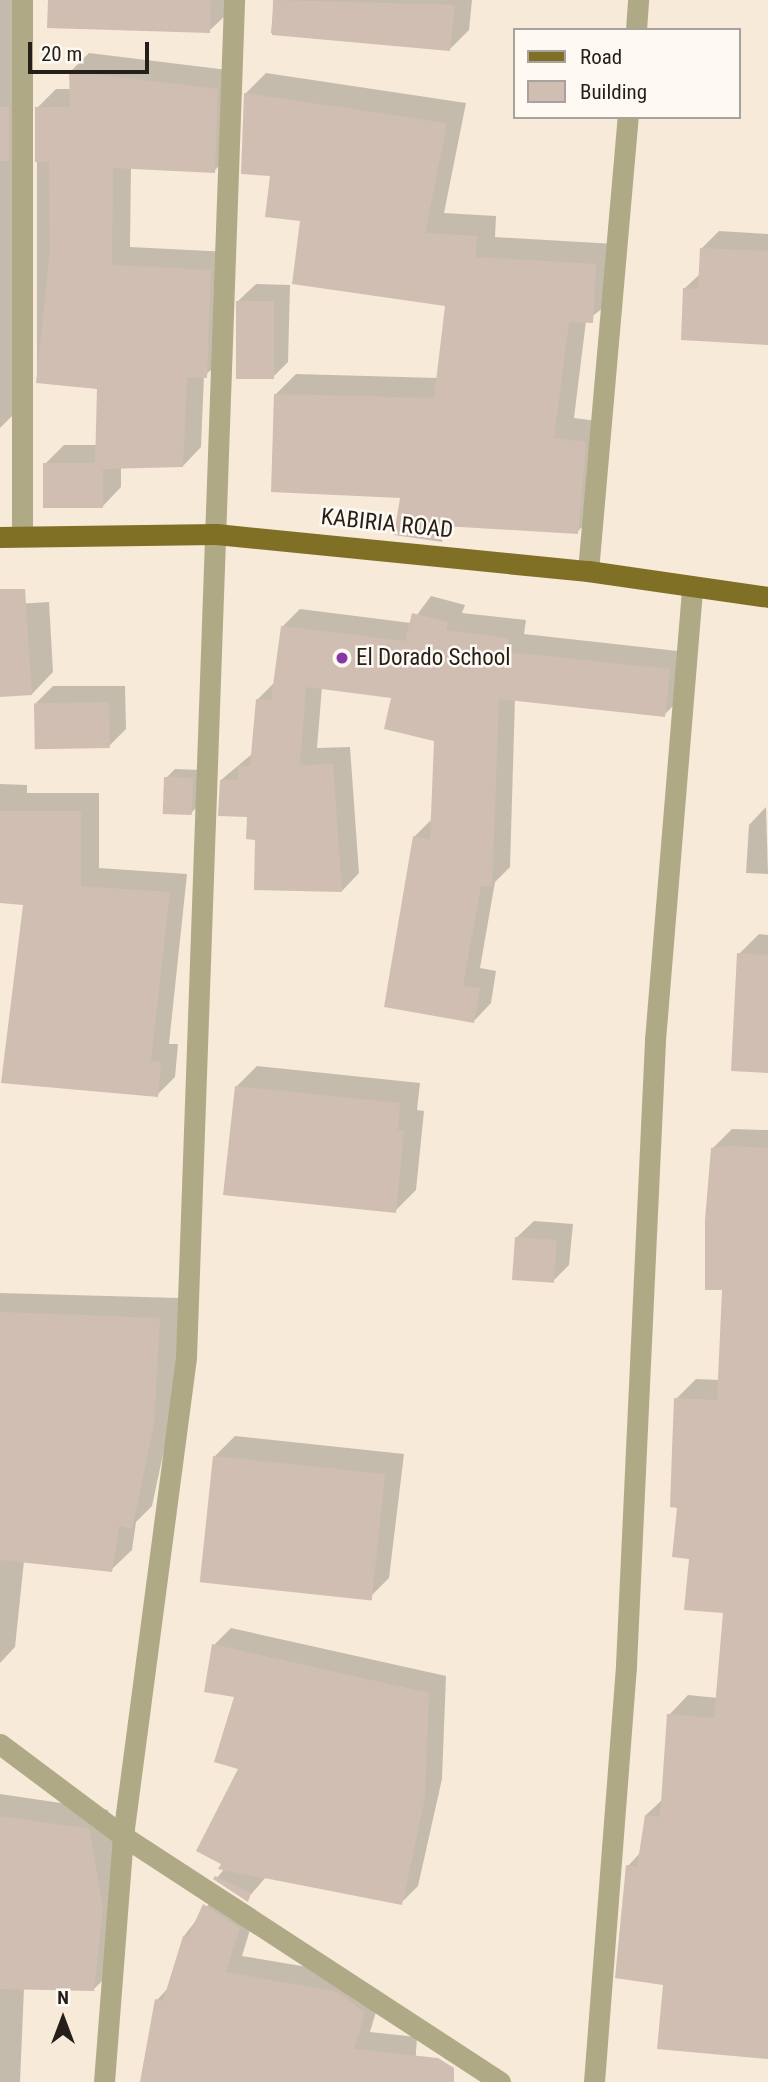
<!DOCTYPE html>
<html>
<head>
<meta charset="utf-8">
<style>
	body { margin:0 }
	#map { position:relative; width:768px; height:2082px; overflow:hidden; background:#f7ead9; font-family:"Roboto Condensed",sans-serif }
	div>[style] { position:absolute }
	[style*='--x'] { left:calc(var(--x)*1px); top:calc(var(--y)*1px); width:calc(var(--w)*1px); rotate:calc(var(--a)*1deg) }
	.shadow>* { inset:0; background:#0003 }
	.building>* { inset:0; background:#d1beb3; transform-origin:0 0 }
	.minor>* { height:21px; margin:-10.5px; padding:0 10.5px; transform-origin:10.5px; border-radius:10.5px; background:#b0a985 }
	.major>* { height:21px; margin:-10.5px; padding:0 10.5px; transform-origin:10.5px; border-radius:10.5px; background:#7f7025 }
	.dots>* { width:19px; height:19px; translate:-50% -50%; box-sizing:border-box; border:4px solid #fef9f2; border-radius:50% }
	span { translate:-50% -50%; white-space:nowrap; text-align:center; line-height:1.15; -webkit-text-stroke:5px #fef9f2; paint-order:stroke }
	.street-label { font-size:23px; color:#241f19 }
	.poi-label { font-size:23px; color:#241f19 }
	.left { translate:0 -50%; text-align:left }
	.legend { position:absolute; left:513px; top:28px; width:228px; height:91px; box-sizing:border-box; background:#fef9f2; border:2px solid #a7a29b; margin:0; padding:9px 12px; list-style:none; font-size:21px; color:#241f19 }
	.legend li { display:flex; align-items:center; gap:14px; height:35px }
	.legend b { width:35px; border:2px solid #a7a29b }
	.north { position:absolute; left:28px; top:1984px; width:70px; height:70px; -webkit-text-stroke:5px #fef9f2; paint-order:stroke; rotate:0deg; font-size:19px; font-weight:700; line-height:28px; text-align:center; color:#241f19 }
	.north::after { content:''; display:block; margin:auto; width:24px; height:32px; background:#241f19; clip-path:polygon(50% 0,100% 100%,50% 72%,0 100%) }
	.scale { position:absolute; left:28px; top:42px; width:121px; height:32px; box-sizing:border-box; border:4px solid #241f19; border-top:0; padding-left:9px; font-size:21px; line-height:24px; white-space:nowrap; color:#241f19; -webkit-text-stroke:5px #fef9f2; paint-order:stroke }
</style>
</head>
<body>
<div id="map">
	<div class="shadow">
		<i style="clip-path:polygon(0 0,23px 0,15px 413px,0 428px)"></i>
		<i style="clip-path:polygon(74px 0,227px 0,227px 14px,209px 31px)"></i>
		<i style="clip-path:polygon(274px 0,472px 0,469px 30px,449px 50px,271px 33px)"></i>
		<i style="clip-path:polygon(89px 53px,236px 71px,233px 152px,214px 171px,131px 167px,130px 247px,229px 252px,225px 358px,204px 376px,201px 447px,183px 466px,121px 467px,121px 487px,103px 506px,45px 464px,64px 445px,97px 445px,99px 387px,37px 382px,37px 108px,56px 89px,71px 89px,71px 71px)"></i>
		<i style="clip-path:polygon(266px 73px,466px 103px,444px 213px,496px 216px,495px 237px,615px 244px,612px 301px,586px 321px,574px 418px,606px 422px,598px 512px,577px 532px,457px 525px,441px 540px,402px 496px,276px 394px,296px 374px,438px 378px,447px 304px,302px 220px,272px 174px,246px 93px)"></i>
		<i style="clip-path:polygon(719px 231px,768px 234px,768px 343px,684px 289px,701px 273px,702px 248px)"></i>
		<i style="clip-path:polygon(256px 284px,290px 285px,288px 362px,271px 379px,238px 301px)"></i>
		<i style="clip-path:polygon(431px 596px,465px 605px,462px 613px,526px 620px,524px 634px,687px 652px,682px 697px,664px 715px,515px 699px,510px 867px,495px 882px,480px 968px,496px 971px,491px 1003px,474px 1021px,414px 837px,433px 818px,436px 740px,393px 696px,322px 687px,317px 748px,350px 747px,359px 873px,342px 891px,256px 838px,248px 815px,221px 780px,252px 754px,257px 700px,275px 682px,282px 627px,300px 609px,411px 623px)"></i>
		<i style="clip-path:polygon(49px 602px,53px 672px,32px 694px,0 695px,0 605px)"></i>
		<i style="clip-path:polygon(53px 686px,125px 686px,126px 729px,109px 746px,36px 703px)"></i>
		<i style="clip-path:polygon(175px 769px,201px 770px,200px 804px,191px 813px,166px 778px)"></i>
		<i style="clip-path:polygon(0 784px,27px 785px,27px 793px,99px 793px,99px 868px,187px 874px,169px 1044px,178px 1044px,175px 1077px,157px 1095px,25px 903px,0 902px)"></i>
		<i style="clip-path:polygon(766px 807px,768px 874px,746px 873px,749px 825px)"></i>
		<i style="clip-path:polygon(759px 934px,768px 935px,768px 1071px,739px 954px)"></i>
		<i style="clip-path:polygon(257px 1066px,420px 1083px,417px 1110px,424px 1111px,416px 1190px,395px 1211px,237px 1086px)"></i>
		<i style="clip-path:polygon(732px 1129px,768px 1130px,768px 2057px,665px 1983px,628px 1866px,640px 1853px,646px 1815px,663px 1799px,669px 1715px,688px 1695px,718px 1698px,725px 1612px,691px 1557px,676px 1399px,696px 1379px,720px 1380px,724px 1288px,713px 1148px)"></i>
		<i style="clip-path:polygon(534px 1221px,573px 1224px,569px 1265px,552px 1282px,516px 1238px)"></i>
		<i style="clip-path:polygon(0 1293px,180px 1298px,174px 1403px,152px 1506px,136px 1522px,132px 1550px,111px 1570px,24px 1561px,15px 1647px,0 1663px)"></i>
		<i style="clip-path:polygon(235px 1436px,404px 1454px,389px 1578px,369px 1598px,215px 1456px)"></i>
		<i style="clip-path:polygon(231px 1628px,446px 1676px,442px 1779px,418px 1886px,401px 1903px,266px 1877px,247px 1899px,216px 1879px,225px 1868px,240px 1768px,236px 1696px,214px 1645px)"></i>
		<i style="clip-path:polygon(0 1794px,108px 1810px,122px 1887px,113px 1970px,93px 1990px,24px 1988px,20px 2082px,0 2082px)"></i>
		<i style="clip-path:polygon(221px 1888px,256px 1910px,242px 1956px,355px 1975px,381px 1995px,370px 2032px,417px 2037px,414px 2082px,146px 2082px,157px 2000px,168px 1988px,184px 1936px)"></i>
	</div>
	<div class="building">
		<i style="clip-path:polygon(48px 0,211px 0,210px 33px,47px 28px)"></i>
		<i style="clip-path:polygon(273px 0,455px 5px,450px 51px,272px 35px)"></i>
		<i style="clip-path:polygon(69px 71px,218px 89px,215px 173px,113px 168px,112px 265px,211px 270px,207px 378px,187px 377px,183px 467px,103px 469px,103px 508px,43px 508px,43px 463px,95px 463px,97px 389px,36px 383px,50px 251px,49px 162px,35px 162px,35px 107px,70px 107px)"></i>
		<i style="clip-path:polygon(244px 93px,447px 123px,425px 233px,477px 236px,476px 257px,596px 264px,593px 323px,569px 322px,554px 438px,586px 442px,578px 534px,444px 526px,442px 542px,394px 535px,400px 498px,271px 492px,274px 394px,434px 398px,445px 306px,292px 284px,300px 221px,265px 217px,270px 176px,241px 174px)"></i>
		<i style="left:0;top:107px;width:9px;height:54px"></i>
		<i style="clip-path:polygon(700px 248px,768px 251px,768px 345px,681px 340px,683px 288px,698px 289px)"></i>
		<i style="left:236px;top:301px;width:38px;height:78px"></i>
		<i style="clip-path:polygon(0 589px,25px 589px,32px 695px,0 697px)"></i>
		<i style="clip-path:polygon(412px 613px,448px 622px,446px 630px,509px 638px,507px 652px,670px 669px,665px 717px,499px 699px,492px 887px,481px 886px,463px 986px,480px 988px,474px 1023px,384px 1007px,413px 836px,430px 840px,434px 741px,384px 729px,391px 698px,306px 687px,300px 765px,333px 764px,342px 892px,254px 890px,255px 840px,246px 839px,247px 817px,218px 816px,220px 780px,238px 780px,238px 766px,250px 766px,256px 699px,271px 700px,281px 626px,405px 641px)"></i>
		<i style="left:109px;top:702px;width:46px;height:75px;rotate:89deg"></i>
		<i style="left:164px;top:777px;width:29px;height:37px;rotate:2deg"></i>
		<i style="clip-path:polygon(0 811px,81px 811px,81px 886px,170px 892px,151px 1061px,161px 1062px,158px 1097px,1px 1083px,23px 905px,0 903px)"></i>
		<i style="clip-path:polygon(737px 953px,768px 955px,768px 1073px,731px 1071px)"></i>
		<i style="clip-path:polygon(235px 1086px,400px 1103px,398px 1130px,404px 1131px,396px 1213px,223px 1195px)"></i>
		<i style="clip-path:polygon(733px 1146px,768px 1148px,768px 2059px,657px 2049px,663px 1985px,615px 1978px,626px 1865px,637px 1867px,645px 1815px,660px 1817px,667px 1714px,714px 1718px,723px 1613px,684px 1610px,689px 1559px,672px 1557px,677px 1508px,670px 1507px,672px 1450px,674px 1398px,717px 1400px,722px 1290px,705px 1290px,705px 1220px,711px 1148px)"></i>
		<i style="left:515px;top:1237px;width:42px;height:43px;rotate:4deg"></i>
		<i style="clip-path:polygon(0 1312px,160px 1318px,154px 1425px,132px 1529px,119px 1526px,112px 1572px,0 1560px)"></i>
		<i style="left:213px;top:1456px;width:173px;height:127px;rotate:6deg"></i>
		<i style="clip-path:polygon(212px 1644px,429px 1693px,425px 1798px,402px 1905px,218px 1869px,221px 1864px,196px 1851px,238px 1769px,214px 1762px,234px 1697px,204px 1692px)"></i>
		<i style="clip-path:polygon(0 1816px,89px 1829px,103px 1907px,94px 1991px,0 1989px)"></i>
		<i style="clip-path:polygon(215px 1876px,251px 1893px,248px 1902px,213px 1879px)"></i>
		<i style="clip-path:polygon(203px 1904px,240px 1928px,226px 1972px,338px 1992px,365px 2013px,354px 2049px,438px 2058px,454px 2068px,454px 2082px,140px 2082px,155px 1999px,163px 2001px,183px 1936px,188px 1937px)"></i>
	</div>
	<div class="minor">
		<i style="--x:636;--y:30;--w:30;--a:-86"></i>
		<i style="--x:22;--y:533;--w:533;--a:-90"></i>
		<i style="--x:588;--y:571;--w:456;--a:-85"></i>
		<i style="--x:0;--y:1744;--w:154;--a:36.8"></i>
		<i style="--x:123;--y:1836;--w:450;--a:33.1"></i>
		<i style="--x:104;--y:2082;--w:247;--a:-85.6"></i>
		<i style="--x:123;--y:1836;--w:483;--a:-82.5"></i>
		<i style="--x:186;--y:1357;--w:1358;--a:-87.97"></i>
		<i style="--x:594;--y:2082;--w:418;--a:-85.6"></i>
		<i style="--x:626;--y:1665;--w:626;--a:-87.34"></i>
		<i style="--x:655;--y:1040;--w:455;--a:-85.3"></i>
	</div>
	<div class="major">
		<i style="--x:0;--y:537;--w:216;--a:-0.8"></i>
		<i style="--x:216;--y:534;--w:374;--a:5.7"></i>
		<i style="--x:588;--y:571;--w:182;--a:8.2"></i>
	</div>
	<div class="dots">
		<i style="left:342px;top:658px;background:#8736a5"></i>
	</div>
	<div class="street-label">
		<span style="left:387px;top:524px;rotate:6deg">KABIRIA ROAD</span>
	</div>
	<div class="poi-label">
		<span class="left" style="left:356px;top:658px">El Dorado School</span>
	</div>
	<ul class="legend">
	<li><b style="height:9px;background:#7f7025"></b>Road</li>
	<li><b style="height:19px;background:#d1beb3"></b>Building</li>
	</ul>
	<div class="north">N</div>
	<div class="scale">20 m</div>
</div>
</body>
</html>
